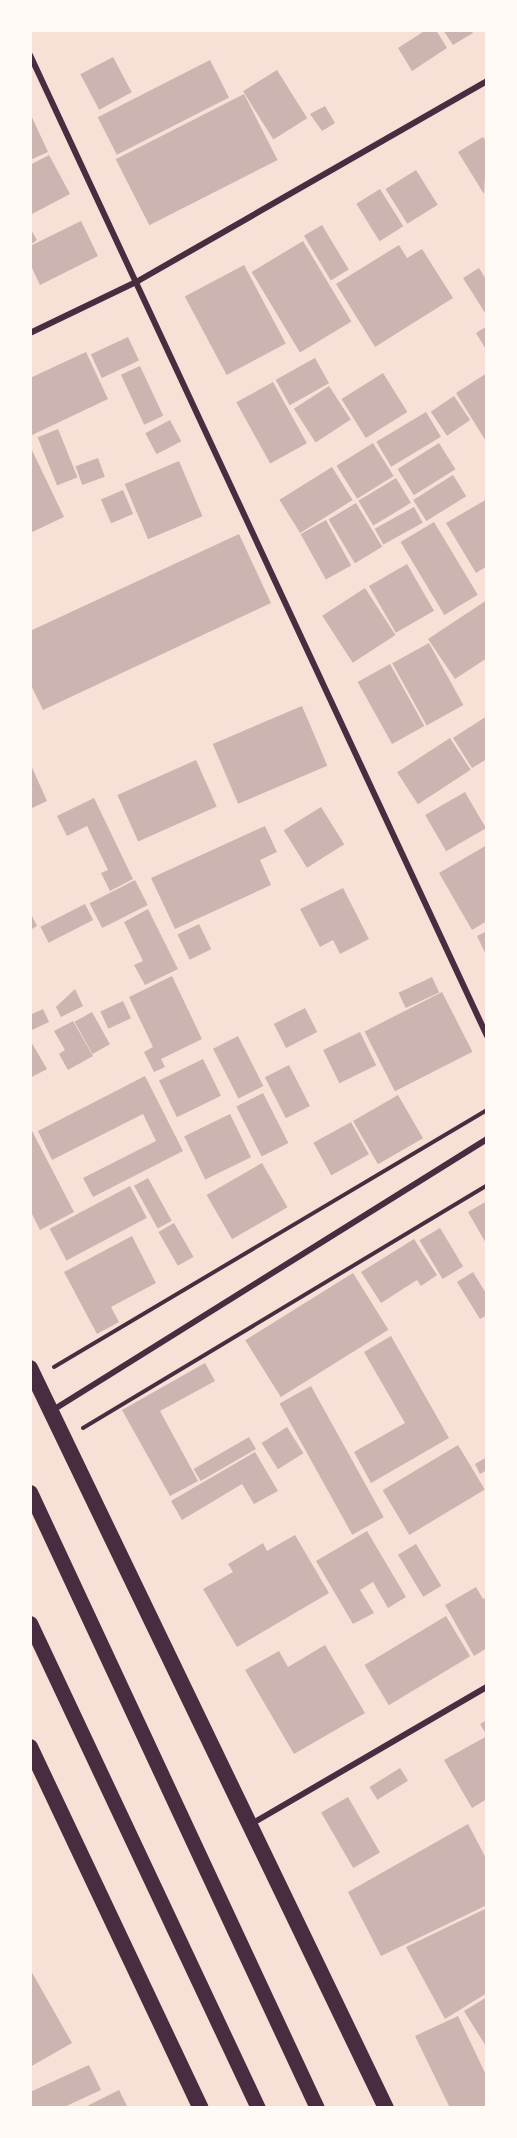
<!DOCTYPE html>
<html>
<head>
<meta charset="utf-8">
<style>
	body { margin:0 }
	#map { position:relative; width:517px; height:2138px; overflow:hidden; background:#f7e1d7; font-family:Commissioner,sans-serif }
	div>[style] { position:absolute }
	[style*='--x'] { left:calc(var(--x)*1px); top:calc(var(--y)*1px); width:calc(var(--w)*1px); rotate:calc(var(--a)*1deg) }
	.building>* { inset:0; background:#ccb4b1; transform-origin:0 0 }
	.path>* { height:4px; margin:-2px; padding:0 2px; transform-origin:2px; border-radius:2px; background:#4a2c40 }
	.minor>* { height:6px; margin:-3px; padding:0 3px; transform-origin:3px; border-radius:3px; background:#4a2c40 }
	.primary>* { height:15px; margin:-7.5px; padding:0 7.5px; transform-origin:7.5px; border-radius:7.5px; background:#4a2c40 }
	.trunk>* { height:16px; margin:-8px; padding:0 8px; transform-origin:8px; border-radius:8px; background:#4a2c40 }
	span { translate:-50% -50%; white-space:nowrap; text-align:center; line-height:1.15; -webkit-text-stroke:5px #fffaf5; paint-order:stroke }
	.frame { position:absolute; inset:0; border:32px solid #fffaf5; pointer-events:none }
</style>
</head>
<body>
<div id="map">
	<div class="building">
		<i style="clip-path:polygon(426px 30px,436px 30px,447px 48px,412px 71px,398px 48px)"></i>
		<i style="clip-path:polygon(443px 30px,471px 30px,473px 33px,453px 45px)"></i>
		<i style="left:113px;top:57px;width:40px;height:37px;rotate:62deg"></i>
		<i style="left:210px;top:60px;width:42px;height:126px;rotate:63deg"></i>
		<i style="left:277px;top:70px;width:57px;height:40px;rotate:58deg"></i>
		<i style="left:244px;top:94px;width:74px;height:144px;rotate:63deg"></i>
		<i style="clip-path:polygon(325px 106px,335px 123px,322px 131px,310px 114px)"></i>
		<i style="clip-path:polygon(30px 113px,48px 152px,30px 160px)"></i>
		<i style="clip-path:polygon(483px 137px,487px 143px,484px 194px,458px 152px)"></i>
		<i style="clip-path:polygon(49px 155px,70px 194px,30px 215px,30px 165px)"></i>
		<i style="left:416px;top:170px;width:41px;height:36px;rotate:58deg"></i>
		<i style="left:380px;top:189px;width:44px;height:28px;rotate:58deg"></i>
		<i style="clip-path:polygon(81px 221px,98px 256px,40px 285px,30px 264px,30px 246px)"></i>
		<i style="left:322px;top:225px;width:52px;height:21px;rotate:59deg"></i>
		<i style="clip-path:polygon(30px 228px,37px 240px,30px 245px)"></i>
		<i style="left:303px;top:241px;width:94px;height:60px;rotate:59deg"></i>
		<i style="clip-path:polygon(399px 245px,407px 258px,422px 249px,453px 298px,375px 347px,336px 284px)"></i>
		<i style="left:244px;top:265px;width:89px;height:67px;rotate:62deg"></i>
		<i style="clip-path:polygon(479px 268px,487px 281px,487px 316px,463px 278px)"></i>
		<i style="clip-path:polygon(487px 326px,487px 351px,476px 333px)"></i>
		<i style="left:128px;top:337px;width:26px;height:41px;rotate:65deg"></i>
		<i style="clip-path:polygon(86px 352px,108px 399px,32px 435px,30px 378px)"></i>
		<i style="left:315px;top:358px;width:29px;height:45px;rotate:61deg"></i>
		<i style="left:140px;top:366px;width:55px;height:21px;rotate:65deg"></i>
		<i style="left:383px;top:373px;width:46px;height:49px;rotate:58deg"></i>
		<i style="clip-path:polygon(487px 373px,487px 443px,456px 393px)"></i>
		<i style="left:273px;top:382px;width:70px;height:42px;rotate:61deg"></i>
		<i style="left:329px;top:386px;width:40px;height:42px;rotate:57deg"></i>
		<i style="left:454px;top:396px;width:29px;height:28px;rotate:56deg"></i>
		<i style="left:426px;top:412px;width:29px;height:58px;rotate:59deg"></i>
		<i style="left:170px;top:420px;width:24px;height:28px;rotate:62deg"></i>
		<i style="left:58px;top:429px;width:52px;height:22px;rotate:68deg"></i>
		<i style="left:373px;top:443px;width:39px;height:43px;rotate:58deg"></i>
		<i style="left:439px;top:443px;width:31px;height:49px;rotate:58deg"></i>
		<i style="clip-path:polygon(30px 446px,64px 517px,30px 533px)"></i>
		<i style="left:98px;top:458px;width:20px;height:24px;rotate:70deg"></i>
		<i style="left:179px;top:461px;width:60px;height:59px;rotate:67deg"></i>
		<i style="left:332px;top:467px;width:39px;height:62px;rotate:58deg"></i>
		<i style="left:453px;top:475px;width:25px;height:47px;rotate:58deg"></i>
		<i style="left:396px;top:478px;width:29px;height:44px;rotate:59deg"></i>
		<i style="left:123px;top:490px;width:26px;height:24px;rotate:67deg"></i>
		<i style="clip-path:polygon(487px 499px,487px 566px,476px 573px,446px 523px)"></i>
		<i style="left:356px;top:503px;width:51px;height:32px;rotate:59deg"></i>
		<i style="left:414px;top:507px;width:18px;height:45px;rotate:61deg"></i>
		<i style="left:326px;top:520px;width:52px;height:29px;rotate:61deg"></i>
		<i style="left:434px;top:522px;width:85px;height:39px;rotate:59deg"></i>
		<i style="clip-path:polygon(239px 534px,271px 603px,43px 710px,30px 683px,30px 631px)"></i>
		<i style="left:407px;top:564px;width:54px;height:44px;rotate:60deg"></i>
		<i style="left:365px;top:588px;width:56px;height:51px;rotate:57deg"></i>
		<i style="clip-path:polygon(487px 600px,487px 658px,455px 679px,428px 639px)"></i>
		<i style="left:429px;top:643px;width:71px;height:42px;rotate:61deg"></i>
		<i style="left:390px;top:664px;width:71px;height:37px;rotate:61deg"></i>
		<i style="left:302px;top:706px;width:65px;height:97px;rotate:67deg"></i>
		<i style="clip-path:polygon(487px 716px,487px 759px,472px 768px,453px 738px)"></i>
		<i style="left:450px;top:738px;width:38px;height:63px;rotate:57deg"></i>
		<i style="left:196px;top:760px;width:51px;height:86px;rotate:66deg"></i>
		<i style="clip-path:polygon(30px 763px,47px 801px,30px 809px)"></i>
		<i style="left:465px;top:792px;width:42px;height:46px;rotate:60deg"></i>
		<i style="clip-path:polygon(94px 798px,133px 879px,110px 891px,101px 873px,108px 870px,87px 826px,67px 836px,57px 816px)"></i>
		<i style="left:321px;top:807px;width:44px;height:44px;rotate:58deg"></i>
		<i style="clip-path:polygon(265px 826px,277px 852px,260px 860px,271px 885px,175px 929px,151px 878px)"></i>
		<i style="clip-path:polygon(487px 845px,487px 921px,472px 930px,439px 873px)"></i>
		<i style="left:135px;top:880px;width:28px;height:51px;rotate:63deg"></i>
		<i style="clip-path:polygon(343px 888px,369px 939px,340px 954px,333px 940px,320px 947px,300px 909px)"></i>
		<i style="left:85px;top:904px;width:18px;height:50px;rotate:63deg"></i>
		<i style="clip-path:polygon(148px 909px,178px 969px,145px 985px,134px 965px,143px 961px,124px 922px)"></i>
		<i style="clip-path:polygon(30px 912px,37px 926px,30px 930px)"></i>
		<i style="left:199px;top:924px;width:28px;height:24px;rotate:64deg"></i>
		<i style="clip-path:polygon(487px 931px,487px 957px,477px 936px)"></i>
		<i style="clip-path:polygon(172px 976px,202px 1039px,161px 1059px,165px 1067px,154px 1072px,144px 1052px,153px 1047px,129px 997px)"></i>
		<i style="left:432px;top:977px;width:17px;height:37px;rotate:65deg"></i>
		<i style="clip-path:polygon(75px 989px,83px 1006px,61px 1017px,56px 1007px)"></i>
		<i style="left:442px;top:992px;width:67px;height:87px;rotate:63deg"></i>
		<i style="left:123px;top:1001px;width:19px;height:25px;rotate:65deg"></i>
		<i style="left:305px;top:1008px;width:27px;height:35px;rotate:63deg"></i>
		<i style="clip-path:polygon(43px 1009px,49px 1022px,32px 1030px,30px 1015px)"></i>
		<i style="left:92px;top:1012px;width:37px;height:20px;rotate:61deg"></i>
		<i style="clip-path:polygon(73px 1021px,93px 1056px,68px 1070px,59px 1054px,65px 1050px,54px 1031px)"></i>
		<i style="left:360px;top:1032px;width:37px;height:41px;rotate:64deg"></i>
		<i style="left:238px;top:1036px;width:56px;height:28px;rotate:63deg"></i>
		<i style="clip-path:polygon(30px 1040px,47px 1069px,30px 1078px)"></i>
		<i style="left:203px;top:1059px;width:41px;height:49px;rotate:64deg"></i>
		<i style="left:289px;top:1065px;width:46px;height:27px;rotate:63deg"></i>
		<i style="clip-path:polygon(145px 1076px,183px 1151px,93px 1197px,83px 1178px,156px 1141px,143px 1114px,52px 1160px,38px 1131px)"></i>
		<i style="left:263px;top:1093px;width:56px;height:30px;rotate:63deg"></i>
		<i style="left:398px;top:1095px;width:50px;height:52px;rotate:60deg"></i>
		<i style="left:230px;top:1114px;width:48px;height:51px;rotate:64deg"></i>
		<i style="left:351px;top:1122px;width:37px;height:43px;rotate:61deg"></i>
		<i style="clip-path:polygon(30px 1127px,74px 1212px,40px 1230px,30px 1210px)"></i>
		<i style="left:262px;top:1163px;width:51px;height:64px;rotate:60deg"></i>
		<i style="left:148px;top:1178px;width:49px;height:16px;rotate:61deg"></i>
		<i style="left:130px;top:1186px;width:36px;height:91px;rotate:62deg"></i>
		<i style="clip-path:polygon(487px 1201px,487px 1245px,468px 1212px)"></i>
		<i style="left:174px;top:1223px;width:39px;height:18px;rotate:60deg"></i>
		<i style="left:440px;top:1228px;width:45px;height:24px;rotate:59deg"></i>
		<i style="clip-path:polygon(132px 1236px,156px 1283px,111px 1307px,119px 1322px,97px 1334px,64px 1272px)"></i>
		<i style="clip-path:polygon(414px 1239px,437px 1275px,421px 1286px,417px 1280px,381px 1303px,361px 1272px)"></i>
		<i style="clip-path:polygon(473px 1272px,487px 1295px,487px 1315px,480px 1319px,457px 1282px)"></i>
		<i style="left:353px;top:1273px;width:67px;height:127px;rotate:58deg"></i>
		<i style="clip-path:polygon(391px 1336px,449px 1438px,371px 1483px,354px 1452px,405px 1423px,364px 1352px)"></i>
		<i style="clip-path:polygon(205px 1363px,215px 1381px,160px 1411px,198px 1481px,170px 1496px,122px 1410px)"></i>
		<i style="left:311px;top:1386px;width:150px;height:36px;rotate:61deg"></i>
		<i style="left:287px;top:1427px;width:31px;height:30px;rotate:58deg"></i>
		<i style="left:249px;top:1437px;width:14px;height:64px;rotate:60deg"></i>
		<i style="left:458px;top:1445px;width:52px;height:88px;rotate:59deg"></i>
		<i style="clip-path:polygon(255px 1452px,278px 1491px,254px 1504px,242px 1484px,182px 1520px,171px 1501px)"></i>
		<i style="clip-path:polygon(487px 1457px,487px 1470px,480px 1474px,475px 1464px)"></i>
		<i style="clip-path:polygon(367px 1531px,406px 1597px,388px 1608px,373px 1582px,360px 1590px,374px 1613px,353px 1624px,316px 1561px)"></i>
		<i style="clip-path:polygon(295px 1535px,329px 1593px,237px 1647px,203px 1589px,233px 1572px,228px 1564px,263px 1543px,267px 1551px)"></i>
		<i style="left:416px;top:1544px;width:49px;height:21px;rotate:59deg"></i>
		<i style="clip-path:polygon(476px 1587px,483px 1599px,487px 1597px,487px 1648px,474px 1656px,445px 1605px)"></i>
		<i style="left:446px;top:1616px;width:47px;height:95px;rotate:59deg"></i>
		<i style="clip-path:polygon(325px 1645px,365px 1713px,294px 1754px,245px 1670px,279px 1651px,288px 1667px)"></i>
		<i style="clip-path:polygon(487px 1720px,487px 1799px,472px 1808px,444px 1760px,487px 1736px,480px 1724px)"></i>
		<i style="left:400px;top:1768px;width:15px;height:36px;rotate:58deg"></i>
		<i style="left:348px;top:1797px;width:64px;height:31px;rotate:60deg"></i>
		<i style="clip-path:polygon(468px 1824px,487px 1860px,487px 1905px,381px 1956px,348px 1892px)"></i>
		<i style="clip-path:polygon(487px 1908px,487px 1993px,445px 2019px,406px 1947px)"></i>
		<i style="clip-path:polygon(30px 1969px,72px 2043px,30px 2067px)"></i>
		<i style="clip-path:polygon(487px 1997px,487px 2048px,464px 2011px)"></i>
		<i style="clip-path:polygon(458px 2016px,487px 2077px,487px 2108px,450px 2108px,415px 2036px)"></i>
		<i style="clip-path:polygon(89px 2065px,101px 2090px,62px 2108px,30px 2108px,30px 2092px)"></i>
		<i style="clip-path:polygon(119px 2090px,128px 2108px,83px 2108px)"></i>
	</div>
	<div class="path">
		<i style="--x:54;--y:1367;--w:504;--a:-30.69"></i>
		<i style="--x:83;--y:1428;--w:471;--a:-31"></i>
	</div>
	<div class="minor">
		<i style="--x:30;--y:55;--w:1082;--a:65.02"></i>
		<i style="--x:30;--y:333;--w:120;--a:-25.7"></i>
		<i style="--x:138;--y:281;--w:402;--a:-29.8"></i>
		<i style="--x:53;--y:1410;--w:512;--a:-31.98"></i>
		<i style="--x:253;--y:1823;--w:271;--a:-30.2"></i>
	</div>
	<div class="primary">
		<i style="--x:30;--y:1492;--w:680;--a:65.02"></i>
		<i style="--x:30;--y:1623;--w:536;--a:64.82"></i>
	</div>
	<div class="trunk">
		<i style="--x:30;--y:1368;--w:821;--a:64.31"></i>
		<i style="--x:30;--y:1747;--w:399;--a:64.7"></i>
	</div>
	<div class="frame"></div>
</div>
</body>
</html>
